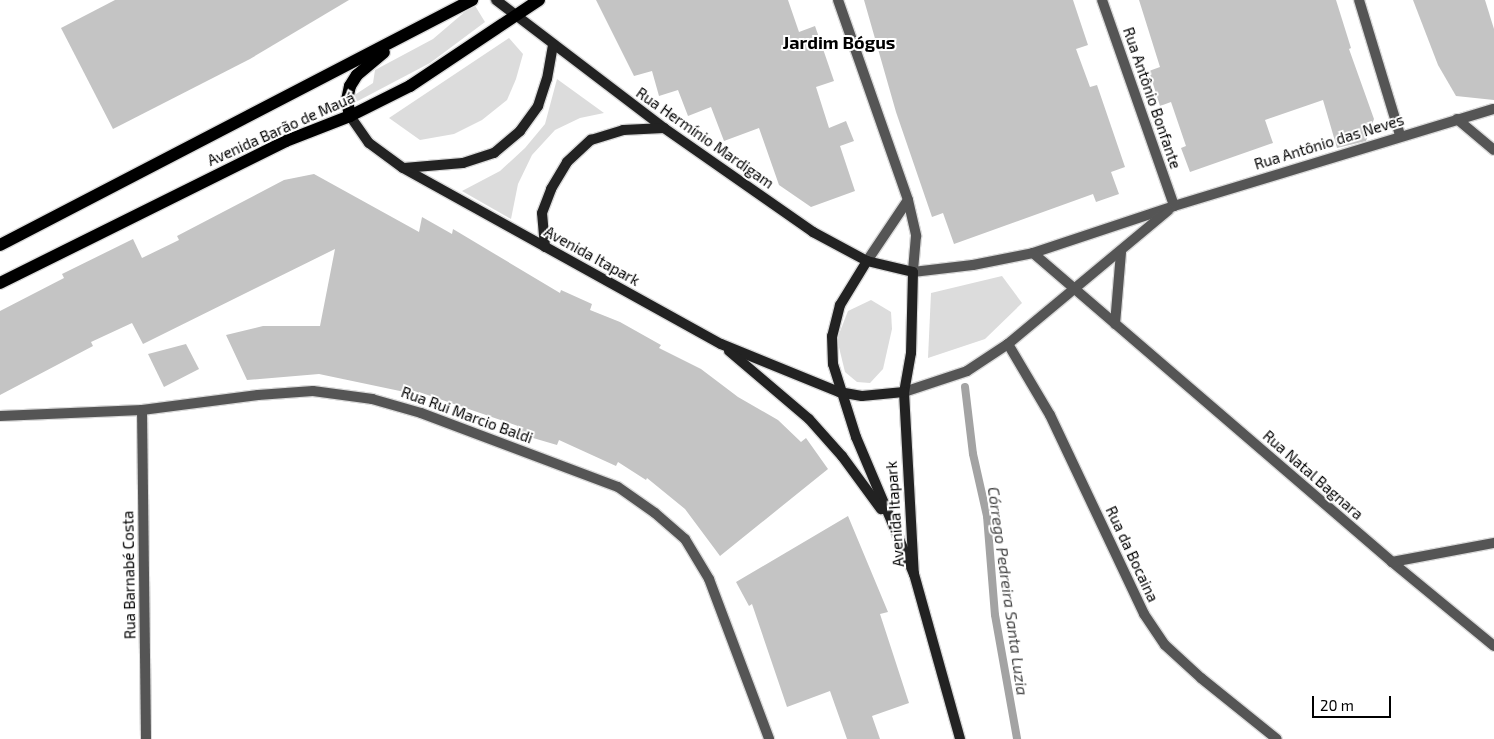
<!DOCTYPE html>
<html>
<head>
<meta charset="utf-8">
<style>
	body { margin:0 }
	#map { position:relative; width:1494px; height:739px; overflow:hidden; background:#fff; font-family:"Exo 2",sans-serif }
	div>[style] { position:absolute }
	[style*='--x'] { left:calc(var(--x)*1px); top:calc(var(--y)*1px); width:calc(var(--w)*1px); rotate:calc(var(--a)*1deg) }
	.green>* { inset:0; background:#dcdcdc }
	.stream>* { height:8px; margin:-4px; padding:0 4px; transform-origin:4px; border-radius:4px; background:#a3a3a3 }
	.building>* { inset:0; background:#c4c4c4 }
	.roads { filter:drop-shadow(1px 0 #dbdbdb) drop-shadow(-1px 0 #dbdbdb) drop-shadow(0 1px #dbdbdb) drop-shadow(0 -1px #dbdbdb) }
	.minor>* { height:10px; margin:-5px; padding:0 5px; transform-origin:5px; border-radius:5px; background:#555 }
	.secondary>* { height:10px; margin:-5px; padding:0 5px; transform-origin:5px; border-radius:5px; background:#222 }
	.primary>* { height:12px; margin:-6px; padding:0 6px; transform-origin:6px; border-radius:6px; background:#000 }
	span { translate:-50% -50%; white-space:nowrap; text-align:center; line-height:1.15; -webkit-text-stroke:4px #fff; paint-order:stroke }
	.street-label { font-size:15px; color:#000 }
	.water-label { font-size:16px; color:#444; font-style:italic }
	.quarter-label { font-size:18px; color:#000; font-weight:700 }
	.scale { position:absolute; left:1312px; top:696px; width:79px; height:22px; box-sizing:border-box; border:2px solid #000; border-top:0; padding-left:6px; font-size:15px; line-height:18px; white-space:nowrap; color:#000; -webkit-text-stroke:4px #fff; paint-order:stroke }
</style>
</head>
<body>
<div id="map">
	<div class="green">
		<i style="clip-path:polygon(474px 4px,485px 22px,430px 63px,354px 103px,353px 96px,373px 83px,375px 70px,433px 39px)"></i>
		<i style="clip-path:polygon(509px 38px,523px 54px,516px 79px,507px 100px,482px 120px,454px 134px,420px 140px,389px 118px)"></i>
		<i style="clip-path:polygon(557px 79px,604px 113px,580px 118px,555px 130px,532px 155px,518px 184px,511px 219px,462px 191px,500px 171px,525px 148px,545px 124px)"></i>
		<i style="clip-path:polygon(1002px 276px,1022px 303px,985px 339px,928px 358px,931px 293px)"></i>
		<i style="clip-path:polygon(871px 300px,891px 312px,892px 329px,883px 369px,870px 383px,857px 382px,845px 372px,837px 339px,848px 311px)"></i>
	</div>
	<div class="stream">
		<i style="--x:965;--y:387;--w:67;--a:83.2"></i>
		<i style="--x:973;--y:454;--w:64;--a:77.3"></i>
		<i style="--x:987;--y:516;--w:99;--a:85.4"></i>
		<i style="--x:995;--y:615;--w:126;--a:79.9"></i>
	</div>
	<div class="building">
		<i style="clip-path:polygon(115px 0,349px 0,250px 59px,113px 129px,61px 28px)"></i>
		<i style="clip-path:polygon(596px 0,788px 0,799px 32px,815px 26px,822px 46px,834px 81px,816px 87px,829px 128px,846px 121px,854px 141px,840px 146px,855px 191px,811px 207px,779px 185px,759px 128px,724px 141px,711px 107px,688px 116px,678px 90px,659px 96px,652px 71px,634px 76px)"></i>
		<i style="clip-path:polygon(864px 0,1073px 0,1088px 45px,1076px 49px,1090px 87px,1097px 85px,1125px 167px,1111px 172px,1119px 194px,1096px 202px,1093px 194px,954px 244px,943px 213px,932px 217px,896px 112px)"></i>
		<i style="clip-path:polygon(1139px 0,1336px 0,1351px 48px,1349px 49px,1374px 119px,1366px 141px,1337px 148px,1323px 100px,1265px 120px,1273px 143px,1190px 172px,1181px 148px,1186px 146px,1171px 102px,1160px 106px,1149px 71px,1160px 67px)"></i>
		<i style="clip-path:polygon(1413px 0,1485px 0,1494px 29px,1494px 100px,1456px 96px,1438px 65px)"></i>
		<i style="clip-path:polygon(314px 174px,419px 232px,422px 217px,452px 234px,453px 229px,560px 293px,561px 290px,592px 304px,590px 310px,620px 322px,661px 345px,659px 348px,701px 369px,738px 397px,778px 420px,801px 442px,806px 438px,828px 469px,720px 556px,685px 509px,647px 478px,646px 480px,618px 462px,616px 466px,559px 440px,557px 445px,516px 433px,518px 426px,419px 392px,419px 395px,319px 374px,247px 380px,226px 335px,263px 326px,320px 326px,335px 249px,143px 344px,132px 323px,91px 342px,93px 346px,0 395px,0 311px,64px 278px,62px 274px,133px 239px,142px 258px,179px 240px,177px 236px,284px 180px)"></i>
		<i style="clip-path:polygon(186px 344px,199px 369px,164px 387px,148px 354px)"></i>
		<i style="clip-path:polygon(848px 516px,888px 612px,880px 614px,909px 703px,872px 716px,880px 739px,847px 739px,830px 691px,787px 707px,752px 604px,749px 606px,736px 582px)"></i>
	</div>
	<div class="roads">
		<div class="minor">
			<i style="--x:838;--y:0;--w:212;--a:70.7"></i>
			<i style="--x:908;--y:200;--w:37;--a:77"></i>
			<i style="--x:916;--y:236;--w:36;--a:95"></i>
			<i style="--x:913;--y:272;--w:60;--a:-6.7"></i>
			<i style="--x:973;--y:265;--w:61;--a:-11.3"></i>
			<i style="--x:1033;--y:253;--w:149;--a:-18.4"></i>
			<i style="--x:1174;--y:206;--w:334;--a:-16.9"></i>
			<i style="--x:1102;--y:0;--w:218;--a:70.7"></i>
			<i style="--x:1359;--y:0;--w:141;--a:73.1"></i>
			<i style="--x:1457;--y:119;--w:48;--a:40"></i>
			<i style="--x:1033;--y:253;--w:474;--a:40.7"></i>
			<i style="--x:1392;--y:562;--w:132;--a:39.5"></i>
			<i style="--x:867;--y:261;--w:73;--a:-56.1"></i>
			<i style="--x:1115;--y:324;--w:72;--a:-85.2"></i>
			<i style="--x:1008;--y:344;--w:82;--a:59.4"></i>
			<i style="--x:1050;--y:415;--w:220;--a:64.7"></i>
			<i style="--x:1144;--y:614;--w:37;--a:56"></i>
			<i style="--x:1165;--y:645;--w:49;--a:42.5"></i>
			<i style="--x:1201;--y:678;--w:97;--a:38.8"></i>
			<i style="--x:904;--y:392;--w:66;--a:-18.4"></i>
			<i style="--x:967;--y:371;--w:49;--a:-33.4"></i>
			<i style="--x:1008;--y:344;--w:209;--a:-39.8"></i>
			<i style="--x:142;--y:410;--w:329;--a:89.3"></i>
			<i style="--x:0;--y:416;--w:142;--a:-2.4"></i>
			<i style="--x:142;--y:410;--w:117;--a:-7.4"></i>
			<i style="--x:258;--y:395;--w:55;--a:-4.2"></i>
			<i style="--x:313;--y:391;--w:60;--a:7.7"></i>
			<i style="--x:372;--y:399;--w:51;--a:15.9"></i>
			<i style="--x:421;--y:413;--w:210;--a:20.6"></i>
			<i style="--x:618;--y:487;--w:45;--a:35.1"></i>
			<i style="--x:655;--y:513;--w:40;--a:41"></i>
			<i style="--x:685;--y:539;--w:47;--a:59"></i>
			<i style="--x:709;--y:579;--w:171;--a:69.4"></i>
			<i style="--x:1392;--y:562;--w:104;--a:-10.6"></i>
		</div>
		<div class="secondary">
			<i style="--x:496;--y:0;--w:211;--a:37.3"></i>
			<i style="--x:664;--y:128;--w:182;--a:34.9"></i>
			<i style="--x:813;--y:232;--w:61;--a:28.2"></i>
			<i style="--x:867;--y:261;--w:47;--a:13.4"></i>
			<i style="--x:913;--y:272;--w:81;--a:91.4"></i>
			<i style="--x:911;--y:353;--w:40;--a:100"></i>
			<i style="--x:904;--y:392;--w:182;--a:86.9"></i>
			<i style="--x:350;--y:116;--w:33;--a:55"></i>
			<i style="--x:369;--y:143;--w:42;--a:36.3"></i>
			<i style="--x:403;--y:168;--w:363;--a:29"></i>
			<i style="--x:721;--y:344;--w:127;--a:22.1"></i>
			<i style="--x:839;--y:392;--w:23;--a:10"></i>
			<i style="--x:862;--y:396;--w:42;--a:-5.4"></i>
			<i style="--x:404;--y:168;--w:59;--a:-4.8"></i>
			<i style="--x:463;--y:163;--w:33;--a:-18"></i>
			<i style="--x:494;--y:153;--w:34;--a:-40"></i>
			<i style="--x:520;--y:131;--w:31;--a:-54"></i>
			<i style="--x:538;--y:106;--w:28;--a:-72"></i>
			<i style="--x:547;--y:79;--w:35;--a:-80"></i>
			<i style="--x:545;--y:247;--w:34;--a:-95"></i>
			<i style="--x:542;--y:213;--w:26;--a:-69"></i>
			<i style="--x:551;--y:189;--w:31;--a:-59"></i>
			<i style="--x:567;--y:162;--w:33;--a:-43"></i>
			<i style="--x:591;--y:140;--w:34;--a:-17"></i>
			<i style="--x:623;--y:130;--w:41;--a:-2.8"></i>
			<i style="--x:867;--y:261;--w:52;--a:121.5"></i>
			<i style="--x:840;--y:305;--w:32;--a:104"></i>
			<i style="--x:832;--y:336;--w:28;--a:88"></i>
			<i style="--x:833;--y:364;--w:77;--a:72.5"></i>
			<i style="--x:856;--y:437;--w:149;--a:67.1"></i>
			<i style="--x:914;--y:574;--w:171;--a:74.4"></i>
			<i style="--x:729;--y:351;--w:105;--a:40.4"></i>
			<i style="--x:809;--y:419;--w:50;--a:48.3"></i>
			<i style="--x:842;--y:456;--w:66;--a:53.7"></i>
		</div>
		<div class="primary">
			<i style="--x:350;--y:116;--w:16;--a:-101"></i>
			<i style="--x:347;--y:100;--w:14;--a:-78"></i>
			<i style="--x:350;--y:86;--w:13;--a:-58"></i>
			<i style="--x:357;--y:75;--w:35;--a:-40"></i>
			<i style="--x:0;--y:245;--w:532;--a:-27.43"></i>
			<i style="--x:0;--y:283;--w:319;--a:-26.4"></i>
			<i style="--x:286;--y:141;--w:69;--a:-21.3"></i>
			<i style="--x:350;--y:116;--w:67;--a:-26.6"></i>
			<i style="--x:410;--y:86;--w:155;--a:-33.7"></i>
		</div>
	</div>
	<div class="street-label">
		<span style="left:1152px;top:98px;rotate:71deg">Rua Antônio Bonfante</span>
		<span style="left:281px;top:129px;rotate:-24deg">Avenida Barão de Mauá</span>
		<span style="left:705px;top:138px;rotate:35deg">Rua Hermínio Mardigam</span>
		<span style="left:1329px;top:142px;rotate:-17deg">Rua Antônio das Neves</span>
		<span style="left:592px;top:256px;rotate:29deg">Avenida Itapark</span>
		<span style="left:467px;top:415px;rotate:20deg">Rua Rui Marcio Baldi</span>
		<span style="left:1313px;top:475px;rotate:41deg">Rua Natal Bagnara</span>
		<span style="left:895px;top:514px;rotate:-94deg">Avenida Itapark</span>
		<span style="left:1132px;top:554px;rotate:65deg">Rua da Bocaina</span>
		<span style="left:129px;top:575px;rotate:-91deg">Rua Barnabé Costa</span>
	</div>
	<div class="water-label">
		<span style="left:1008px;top:591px;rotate:82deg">Córrego Pedreira Santa Luzia</span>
	</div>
	<div class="quarter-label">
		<span style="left:839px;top:42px">Jardim Bógus</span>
	</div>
	<div class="scale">20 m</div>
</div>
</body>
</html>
